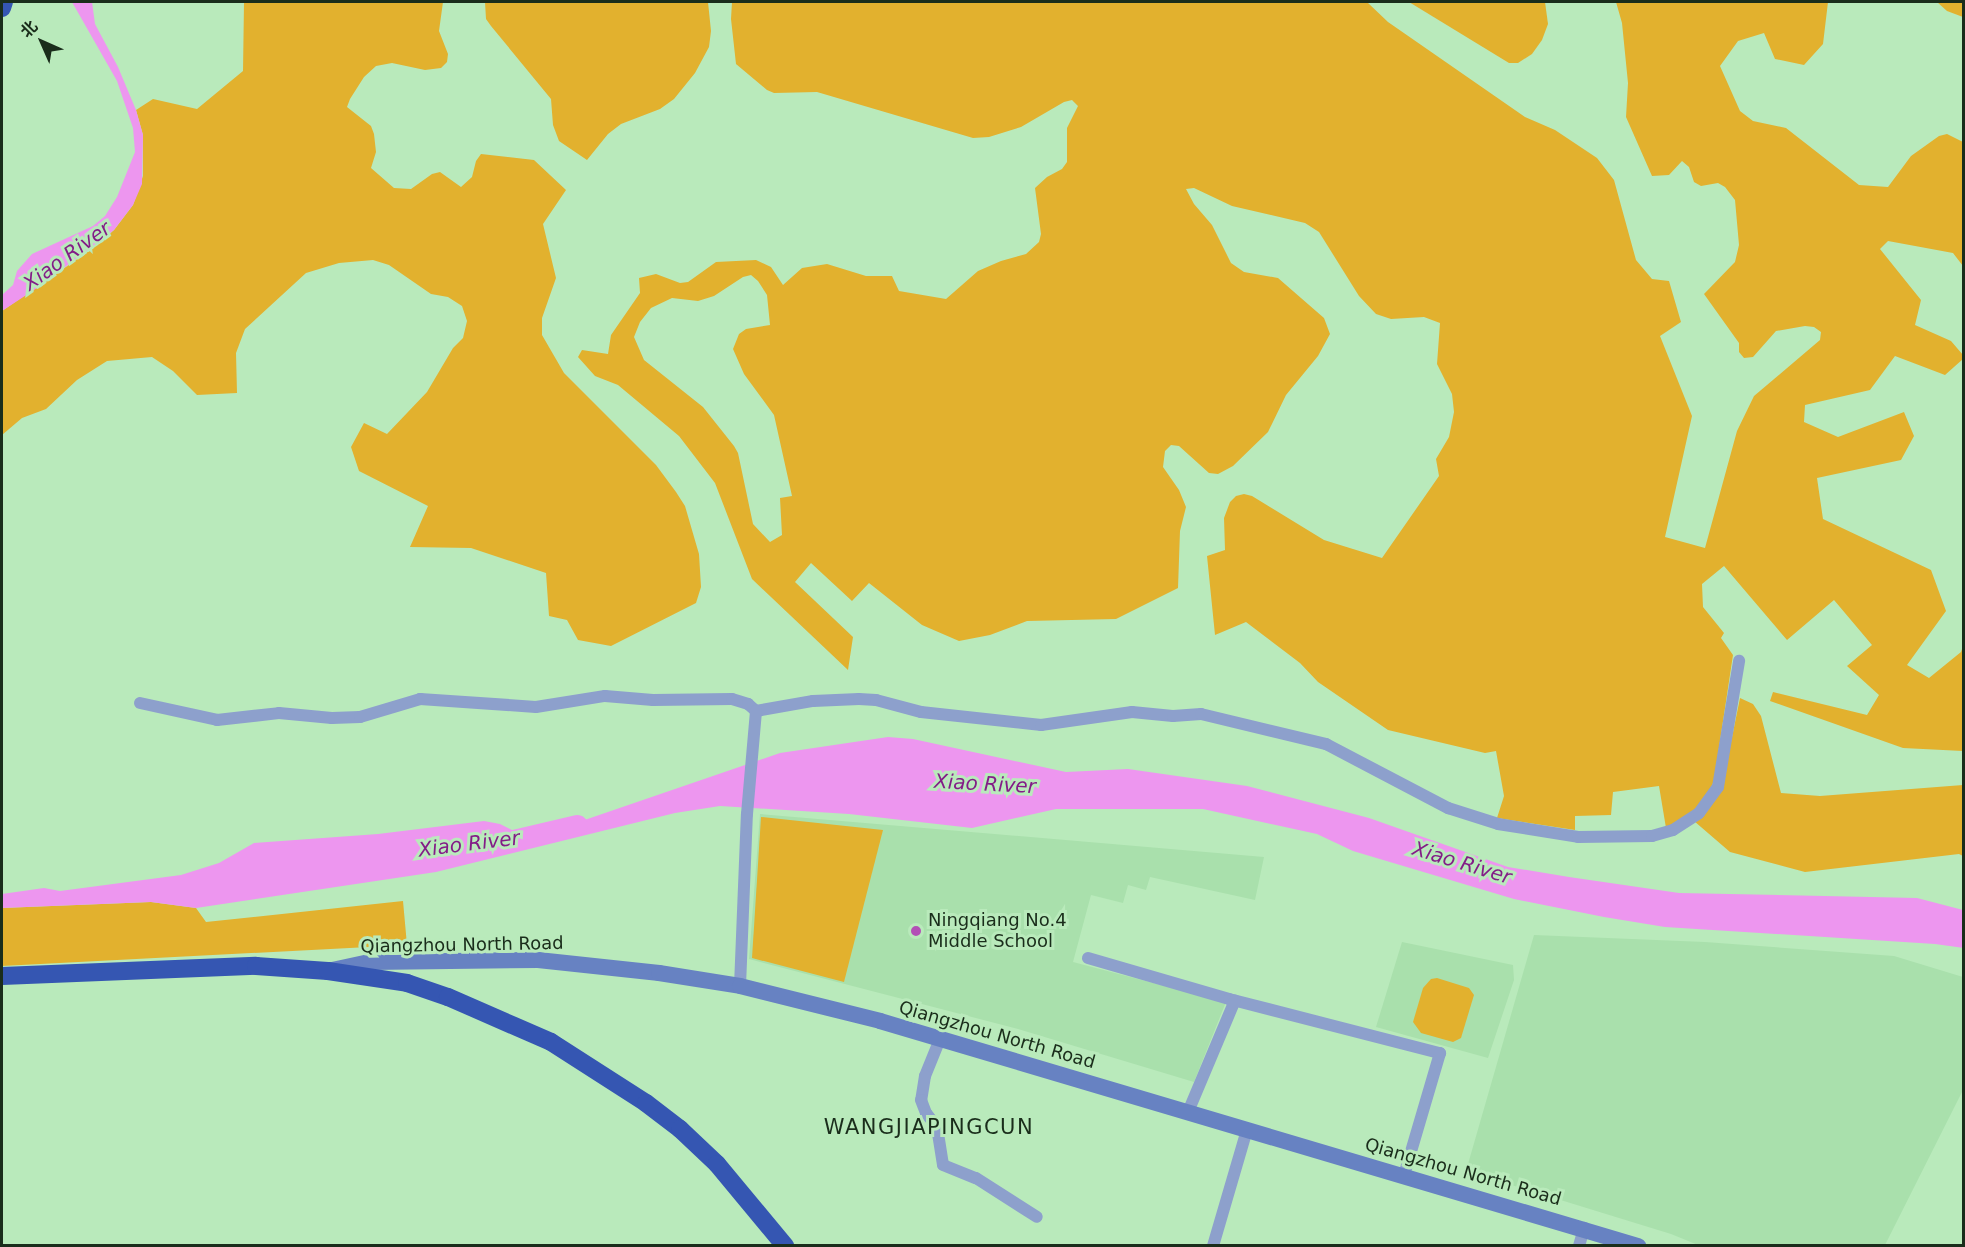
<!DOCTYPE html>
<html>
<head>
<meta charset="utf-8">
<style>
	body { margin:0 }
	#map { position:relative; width:1965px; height:1247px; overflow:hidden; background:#b9eabb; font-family:"DejaVu Sans","Noto Sans SC",sans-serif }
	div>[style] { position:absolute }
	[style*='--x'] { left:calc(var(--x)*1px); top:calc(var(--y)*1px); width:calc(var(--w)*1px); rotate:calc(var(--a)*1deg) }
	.built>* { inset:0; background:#a9e0ac }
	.green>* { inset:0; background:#e2b12e }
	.water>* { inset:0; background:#ed96ef }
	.river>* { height:21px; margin:-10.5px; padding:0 10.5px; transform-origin:10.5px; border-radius:10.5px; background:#ed96ef }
	.street>* { height:12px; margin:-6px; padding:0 6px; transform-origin:6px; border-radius:6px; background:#8da0cc }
	.secondary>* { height:16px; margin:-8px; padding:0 8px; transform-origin:8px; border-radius:8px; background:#6782c2 }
	.highway>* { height:18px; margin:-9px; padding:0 9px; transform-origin:9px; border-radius:9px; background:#3556b2 }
	.dots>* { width:16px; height:16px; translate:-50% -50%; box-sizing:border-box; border:3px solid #b9eabb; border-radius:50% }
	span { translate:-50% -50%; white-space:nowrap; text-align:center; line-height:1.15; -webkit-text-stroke:6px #b9eabb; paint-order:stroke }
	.poi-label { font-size:18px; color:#1a2d1b }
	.left { translate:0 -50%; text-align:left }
	.street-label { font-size:18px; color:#1a2d1b }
	.water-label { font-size:20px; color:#831c87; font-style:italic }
	.quarter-label { font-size:21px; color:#1a2d1b; letter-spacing:1.5px }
	.frame { position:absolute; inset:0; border:3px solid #1a2d1b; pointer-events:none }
	.north { position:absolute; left:12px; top:12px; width:60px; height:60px; -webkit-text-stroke:4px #b9eabb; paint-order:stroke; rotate:315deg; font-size:16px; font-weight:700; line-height:24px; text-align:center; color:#1a2d1b }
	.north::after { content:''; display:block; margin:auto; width:21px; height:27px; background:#1a2d1b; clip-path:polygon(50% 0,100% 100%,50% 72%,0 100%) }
</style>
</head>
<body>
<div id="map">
	<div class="built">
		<i style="clip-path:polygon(760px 814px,1264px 857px,1255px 900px,1150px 877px,1146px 890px,1128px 885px,1123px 903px,1091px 895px,1073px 962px,1226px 1002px,1194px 1082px,1018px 1029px,749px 959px)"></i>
		<i style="clip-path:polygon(1534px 935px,1705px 942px,1894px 956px,1963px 977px,1963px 1090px,1885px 1245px,1698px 1245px,1671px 1234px,1466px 1171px)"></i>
		<i style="clip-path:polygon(1402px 942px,1513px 965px,1514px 980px,1488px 1058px,1376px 1027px)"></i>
	</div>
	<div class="green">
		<i style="clip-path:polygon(244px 2px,443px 2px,439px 31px,448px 54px,447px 62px,441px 68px,425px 70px,392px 63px,376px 66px,364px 77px,350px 99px,347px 107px,371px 126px,374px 134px,376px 152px,371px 168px,394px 188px,411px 189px,432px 174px,440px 172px,461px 187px,472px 177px,476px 161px,481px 154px,534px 160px,566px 190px,543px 224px,556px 278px,542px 318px,542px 335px,564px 373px,656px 465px,676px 492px,685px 506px,699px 554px,701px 587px,696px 603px,611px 646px,578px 640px,567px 620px,549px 616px,546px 573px,471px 548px,410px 547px,428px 506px,359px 471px,351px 447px,364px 423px,387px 434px,427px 392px,453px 348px,463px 338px,467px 321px,462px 306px,448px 297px,431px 294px,389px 265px,373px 260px,339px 263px,306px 273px,245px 329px,236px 353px,237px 393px,197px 395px,173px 371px,152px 357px,107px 361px,77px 380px,46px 409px,22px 418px,2px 435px,2px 311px,98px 245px,114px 230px,133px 205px,143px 176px,143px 135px,136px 110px,153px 99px,197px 109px,243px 71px)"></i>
		<i style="clip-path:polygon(485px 2px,708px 2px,711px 31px,709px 47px,695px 73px,674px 99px,660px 109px,621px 124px,608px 134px,587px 160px,559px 141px,553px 125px,551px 99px,491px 26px,486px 19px)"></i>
		<i style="clip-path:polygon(evenodd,732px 2px,1367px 2px,1388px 22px,1525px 117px,1555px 130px,1597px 158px,1614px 180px,1636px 260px,1652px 279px,1669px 281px,1681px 322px,1660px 336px,1692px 416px,1665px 537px,1705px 548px,1737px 431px,1754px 396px,1820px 340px,1821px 332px,1814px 327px,1805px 326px,1776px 331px,1753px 357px,1744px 358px,1739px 352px,1739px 343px,1704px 294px,1735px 262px,1739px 245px,1735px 200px,1725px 187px,1718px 183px,1701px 186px,1694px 182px,1689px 167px,1682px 161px,1669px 175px,1652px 176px,1626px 117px,1628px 83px,1622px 23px,1616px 2px,1828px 2px,1823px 44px,1804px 65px,1775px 59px,1764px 33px,1738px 41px,1720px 66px,1740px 111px,1753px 121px,1786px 128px,1859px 185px,1888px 187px,1911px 156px,1939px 136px,1947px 134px,1963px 142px,1963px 266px,1953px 253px,1888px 241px,1880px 249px,1921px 300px,1915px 325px,1951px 341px,1963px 355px,1963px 359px,1945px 375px,1895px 356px,1870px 390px,1805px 405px,1804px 422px,1838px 437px,1904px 412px,1914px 436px,1901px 460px,1817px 478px,1823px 519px,1931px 570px,1946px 611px,1907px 665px,1929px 678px,1961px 652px,1963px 646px,1963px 751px,1903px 748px,1770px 701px,1773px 692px,1867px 715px,1879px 695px,1847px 666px,1872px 645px,1834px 600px,1787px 640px,1724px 566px,1702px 584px,1703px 607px,1724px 633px,1721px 638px,1733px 655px,1714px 781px,1705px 801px,1685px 820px,1666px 828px,1659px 786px,1613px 792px,1611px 815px,1575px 816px,1575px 830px,1497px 818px,1504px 796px,1496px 751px,1485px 753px,1388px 730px,1318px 682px,1300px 663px,1246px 622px,1215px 635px,1207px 556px,1225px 550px,1224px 518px,1230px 502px,1236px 496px,1244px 494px,1252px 496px,1324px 540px,1382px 558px,1439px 476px,1436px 459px,1449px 437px,1454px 412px,1452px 394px,1437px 364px,1440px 323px,1424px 317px,1391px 319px,1376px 314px,1359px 296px,1319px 232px,1305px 223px,1232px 206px,1194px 188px,1186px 189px,1194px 204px,1212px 225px,1231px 263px,1244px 272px,1278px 278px,1324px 318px,1330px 334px,1318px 356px,1286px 395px,1268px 432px,1233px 466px,1218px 474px,1209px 473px,1179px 446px,1171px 445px,1165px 451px,1163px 467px,1179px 490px,1186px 507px,1180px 531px,1178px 588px,1116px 619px,1027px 621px,990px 635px,959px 641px,922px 625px,869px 583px,852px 601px,811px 563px,795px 582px,853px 637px,848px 670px,752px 579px,715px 483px,679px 436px,618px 385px,595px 376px,578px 357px,582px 350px,608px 354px,611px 335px,640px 293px,639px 278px,656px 274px,680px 283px,688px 282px,716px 262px,756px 260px,771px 267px,783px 285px,802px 268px,827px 264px,866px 276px,892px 276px,899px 291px,946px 299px,978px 271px,1001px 261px,1026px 254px,1039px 242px,1041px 234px,1035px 188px,1047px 177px,1062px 169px,1067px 162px,1067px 128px,1078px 106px,1072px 100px,1064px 102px,1021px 127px,989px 137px,973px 138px,817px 92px,774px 93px,767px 90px,736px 64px,731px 19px,732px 2px,751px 275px,758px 281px,767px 295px,770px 325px,746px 329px,739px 334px,733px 349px,744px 374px,774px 415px,792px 496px,780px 498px,782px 535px,770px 542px,753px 524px,738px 453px,734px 446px,703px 407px,644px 360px,634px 337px,640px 322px,651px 308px,672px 298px,698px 301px,714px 296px,743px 277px,751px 275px)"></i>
		<i style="clip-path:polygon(1409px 2px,1545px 2px,1548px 24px,1542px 40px,1532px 54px,1518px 63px,1509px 63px)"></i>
		<i style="clip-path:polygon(1937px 2px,1963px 2px,1963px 17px,1947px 11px)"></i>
		<i style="clip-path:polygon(1740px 698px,1753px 704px,1761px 716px,1781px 793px,1820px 796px,1963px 785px,1963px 856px,1959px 854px,1805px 872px,1730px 852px,1694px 821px,1721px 791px)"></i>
		<i style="clip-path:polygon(761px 817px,883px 830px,844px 982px,752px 958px)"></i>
		<i style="clip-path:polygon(403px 901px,407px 945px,2px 966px,2px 908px,151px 902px,196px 908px,206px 922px)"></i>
		<i style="clip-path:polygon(1437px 978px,1469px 988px,1474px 995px,1461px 1038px,1453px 1042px,1421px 1033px,1413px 1022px,1423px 988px,1431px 979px)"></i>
	</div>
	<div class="water">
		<i style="clip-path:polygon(72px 2px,92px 2px,95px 24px,118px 67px,136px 110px,143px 135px,142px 184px,133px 205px,114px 230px,40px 286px,2px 311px,2px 295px,13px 285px,17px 271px,32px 254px,93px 226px,105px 216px,117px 197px,135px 152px,133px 128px,117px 81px)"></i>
		<i style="clip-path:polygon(888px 737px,913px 739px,1066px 772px,1128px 769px,1247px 786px,1369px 818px,1508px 867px,1569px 877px,1679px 893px,1917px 898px,1963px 910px,1964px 948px,1935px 944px,1665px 927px,1604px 917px,1514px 899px,1353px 851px,1317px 834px,1203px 809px,1056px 809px,972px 828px,849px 814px,720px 806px,675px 813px,436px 872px,196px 908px,151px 902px,2px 908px,2px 894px,44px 888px,60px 891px,181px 875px,219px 863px,254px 843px,378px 834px,484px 821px,500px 824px,520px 834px,535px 837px,780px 753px)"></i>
	</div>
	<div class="river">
		<i style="--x:505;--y:842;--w:74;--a:-13.3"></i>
	</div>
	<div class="street">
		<i style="--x:140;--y:703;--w:79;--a:12.4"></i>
		<i style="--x:217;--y:720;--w:62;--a:-6.4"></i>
		<i style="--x:279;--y:713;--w:53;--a:5.4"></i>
		<i style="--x:332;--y:718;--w:28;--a:-2"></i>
		<i style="--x:360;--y:717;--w:63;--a:-16.7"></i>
		<i style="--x:420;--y:699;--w:116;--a:3.9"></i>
		<i style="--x:536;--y:707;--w:70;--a:-9.1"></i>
		<i style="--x:605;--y:696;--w:48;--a:4.8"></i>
		<i style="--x:653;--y:700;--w:79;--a:-0.7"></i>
		<i style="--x:732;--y:699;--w:17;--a:17"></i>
		<i style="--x:748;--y:704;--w:11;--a:41"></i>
		<i style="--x:756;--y:711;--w:58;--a:-10"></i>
		<i style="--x:813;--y:701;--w:46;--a:-2.5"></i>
		<i style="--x:859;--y:699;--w:17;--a:3"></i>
		<i style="--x:876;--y:700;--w:47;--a:14.9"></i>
		<i style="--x:921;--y:712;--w:121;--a:6.2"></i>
		<i style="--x:1041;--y:725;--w:92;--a:-8.1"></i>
		<i style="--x:1132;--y:712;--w:41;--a:5.6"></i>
		<i style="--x:1173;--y:716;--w:28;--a:-4"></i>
		<i style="--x:1201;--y:714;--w:129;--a:13.5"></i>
		<i style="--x:1326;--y:744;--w:138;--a:27.7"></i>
		<i style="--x:1448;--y:808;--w:52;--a:17.7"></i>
		<i style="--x:1498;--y:824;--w:81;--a:9.2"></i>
		<i style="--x:1578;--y:837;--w:74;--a:-0.8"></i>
		<i style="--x:1652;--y:836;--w:22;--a:-16"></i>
		<i style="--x:1673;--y:830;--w:31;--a:-33"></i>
		<i style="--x:1699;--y:813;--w:32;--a:-54"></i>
		<i style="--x:1718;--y:787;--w:128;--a:-80.5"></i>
		<i style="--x:1088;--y:958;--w:147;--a:16.2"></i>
		<i style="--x:1229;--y:999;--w:218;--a:14.4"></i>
		<i style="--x:1440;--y:1053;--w:127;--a:106.4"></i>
		<i style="--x:740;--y:986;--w:172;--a:-87.7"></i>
		<i style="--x:747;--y:814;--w:103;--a:-85"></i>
		<i style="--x:940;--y:1039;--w:40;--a:112"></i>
		<i style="--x:925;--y:1076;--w:24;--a:99"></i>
		<i style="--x:921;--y:1100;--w:14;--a:69"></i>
		<i style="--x:926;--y:1113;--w:18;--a:52"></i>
		<i style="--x:937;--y:1127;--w:38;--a:81"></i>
		<i style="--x:943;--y:1165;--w:35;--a:22"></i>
		<i style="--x:976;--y:1178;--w:72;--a:32.6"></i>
		<i style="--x:1188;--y:1112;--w:121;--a:-67.2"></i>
		<i style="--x:1213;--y:1246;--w:121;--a:-73.7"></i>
		<i style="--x:1579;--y:1246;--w:19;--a:-74"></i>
	</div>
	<div class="secondary">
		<i style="--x:332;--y:970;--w:39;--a:-12"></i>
		<i style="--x:370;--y:962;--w:168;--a:-0.7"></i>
		<i style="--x:538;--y:960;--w:122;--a:6.1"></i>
		<i style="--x:659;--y:973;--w:82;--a:9.1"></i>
		<i style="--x:740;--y:986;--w:144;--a:14"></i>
		<i style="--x:880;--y:1021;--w:791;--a:16.53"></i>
	</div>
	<div class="highway">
		<i style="--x:2;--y:8;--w:6;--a:-72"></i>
		<i style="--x:2;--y:976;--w:254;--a:-2.3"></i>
		<i style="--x:256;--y:966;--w:72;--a:4"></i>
		<i style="--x:328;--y:971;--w:80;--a:8.6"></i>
		<i style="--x:407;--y:983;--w:43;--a:18.9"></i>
		<i style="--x:448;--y:997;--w:112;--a:23.6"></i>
		<i style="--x:551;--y:1042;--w:113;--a:32.7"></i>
		<i style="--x:646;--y:1103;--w:43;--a:37.4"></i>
		<i style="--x:680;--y:1129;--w:51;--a:43.4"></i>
		<i style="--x:717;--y:1164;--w:107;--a:50.3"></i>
	</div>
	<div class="dots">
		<i style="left:916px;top:931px;background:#b350b6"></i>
	</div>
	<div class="poi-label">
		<span class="left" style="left:928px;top:931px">Ningqiang No.4<br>Middle School</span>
	</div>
	<div class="street-label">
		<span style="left:462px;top:945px;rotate:-1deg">Qiangzhou North Road</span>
		<span style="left:997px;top:1035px;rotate:16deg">Qiangzhou North Road</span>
		<span style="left:1463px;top:1172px;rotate:16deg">Qiangzhou North Road</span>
	</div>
	<div class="water-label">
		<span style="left:67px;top:256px;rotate:-36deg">Xiao River</span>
		<span style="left:985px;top:784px;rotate:3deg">Xiao River</span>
		<span style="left:469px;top:844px;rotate:-7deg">Xiao River</span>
		<span style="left:1462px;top:863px;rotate:17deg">Xiao River</span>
	</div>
	<div class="quarter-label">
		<span style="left:929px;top:1127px">WANGJIAPINGCUN</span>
	</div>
	<div class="frame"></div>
	<div class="north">北</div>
</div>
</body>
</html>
